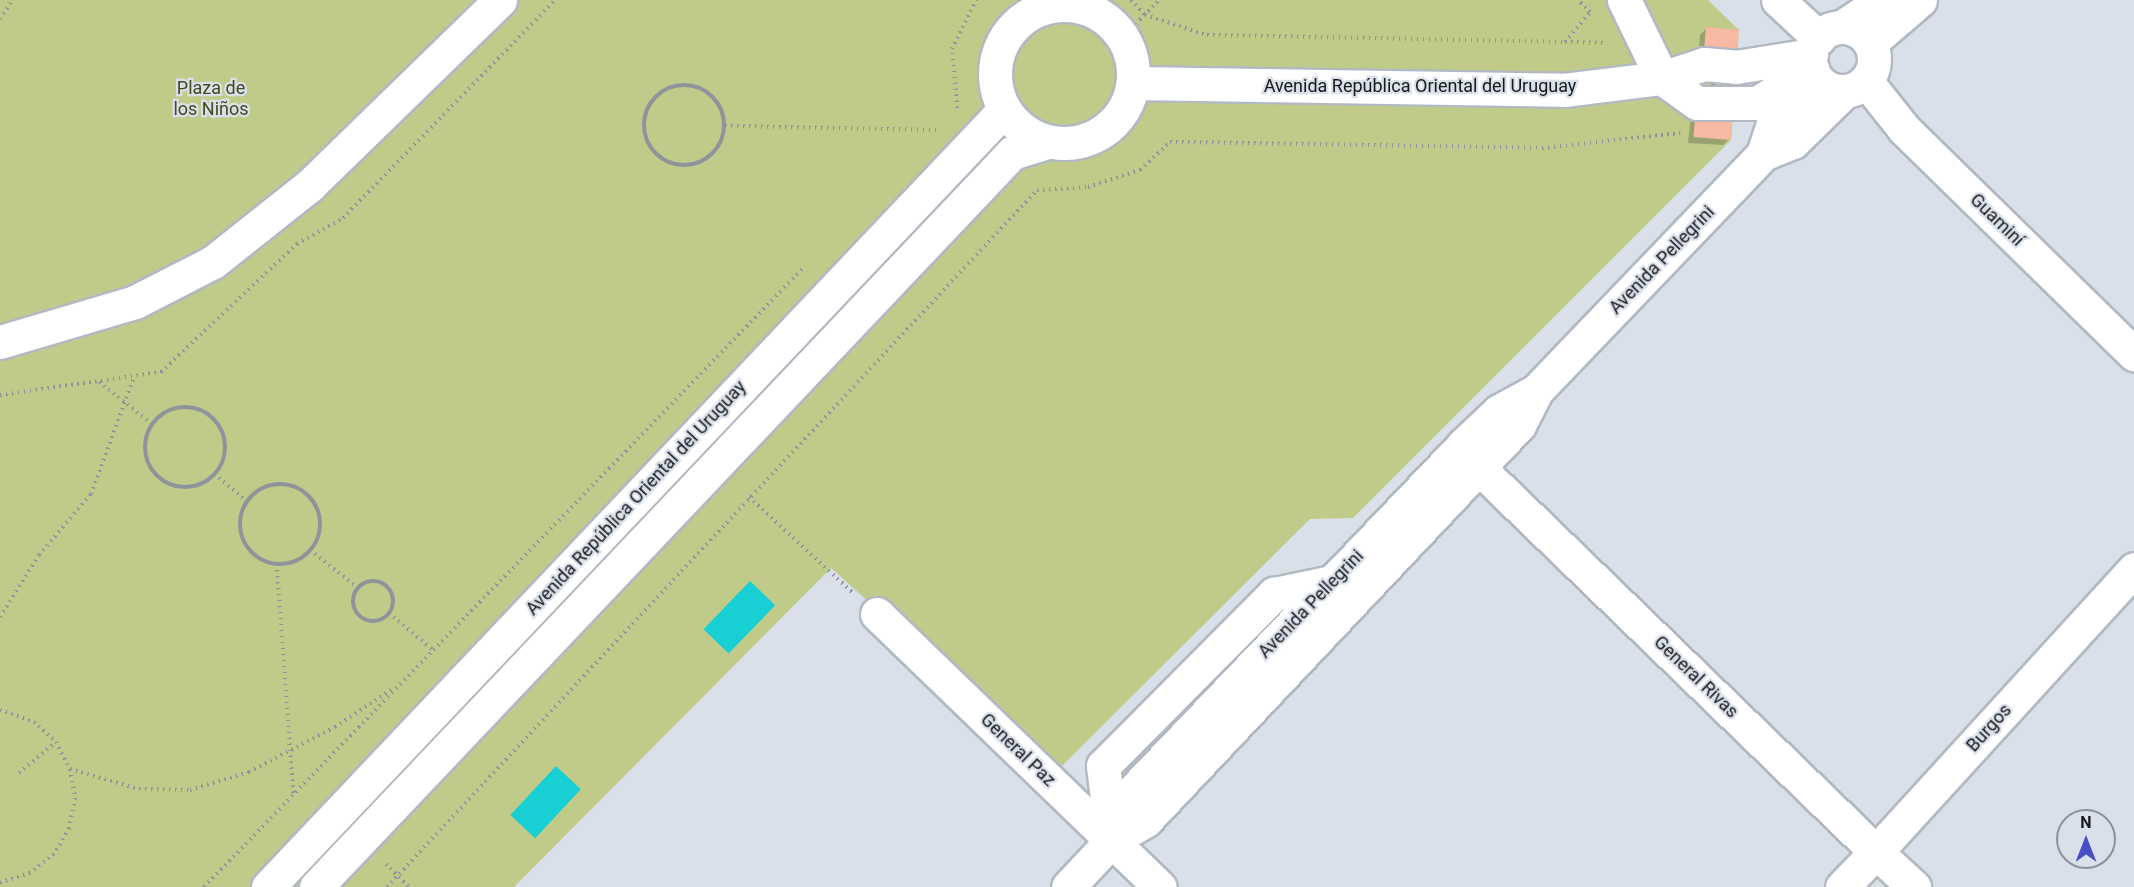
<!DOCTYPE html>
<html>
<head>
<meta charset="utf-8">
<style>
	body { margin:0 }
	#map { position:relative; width:2134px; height:887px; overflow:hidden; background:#dae0ea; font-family:Roboto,sans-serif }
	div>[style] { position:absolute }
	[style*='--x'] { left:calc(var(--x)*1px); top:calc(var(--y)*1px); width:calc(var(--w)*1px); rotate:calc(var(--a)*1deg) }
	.green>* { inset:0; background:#c0cb8a }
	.water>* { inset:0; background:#18d0d3; transform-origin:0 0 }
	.shadow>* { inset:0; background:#0003 }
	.building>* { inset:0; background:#f6b9a1; transform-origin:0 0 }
	.path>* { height:4px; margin-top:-2px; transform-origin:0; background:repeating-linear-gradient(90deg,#8f949b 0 1.5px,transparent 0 6px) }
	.path>.ring { margin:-2px; padding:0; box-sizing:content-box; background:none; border:4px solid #8f949b; border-radius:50% }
	.roads { filter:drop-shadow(2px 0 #b2b9c2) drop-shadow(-2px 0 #b2b9c2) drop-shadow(0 2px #b2b9c2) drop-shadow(0 -2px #b2b9c2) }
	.minor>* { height:33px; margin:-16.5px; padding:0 16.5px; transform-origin:16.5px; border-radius:16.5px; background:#fff }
	.minor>.ring { margin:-16.5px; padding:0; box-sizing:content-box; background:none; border:33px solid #fff; border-radius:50% }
	.major>* { height:33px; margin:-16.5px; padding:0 16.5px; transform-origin:16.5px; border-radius:16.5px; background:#fff }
	.major>.ring { margin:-16.5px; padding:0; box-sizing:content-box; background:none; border:33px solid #fff; border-radius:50% }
	span { translate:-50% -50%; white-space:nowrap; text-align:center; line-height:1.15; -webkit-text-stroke:4.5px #dae0ea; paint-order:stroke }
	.street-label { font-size:18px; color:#16191c }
	.park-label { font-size:18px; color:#42491e }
	.north { position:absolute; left:2056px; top:809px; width:60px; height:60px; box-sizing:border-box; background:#dae0ea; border:2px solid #8c9098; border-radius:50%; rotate:0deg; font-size:16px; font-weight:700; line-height:24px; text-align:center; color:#16191c }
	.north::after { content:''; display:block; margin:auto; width:21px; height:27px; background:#4a4ec4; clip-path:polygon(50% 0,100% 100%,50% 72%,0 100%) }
</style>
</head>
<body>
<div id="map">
	<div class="green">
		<i style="clip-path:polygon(0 0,1708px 0,1739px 30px,1731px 140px,1353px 518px,1310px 519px,1057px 771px,831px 568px,514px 887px,0 887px)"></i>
	</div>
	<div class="water">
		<i style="left:750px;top:581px;width:35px;height:67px;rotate:44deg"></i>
		<i style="left:556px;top:766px;width:34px;height:67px;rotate:43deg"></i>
	</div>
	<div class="shadow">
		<i style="clip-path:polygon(1706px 29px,1738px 31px,1698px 61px,1700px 35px)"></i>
		<i style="clip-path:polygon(1717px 76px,1734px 77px,1710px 98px,1711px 82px)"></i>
		<i style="clip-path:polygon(1691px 116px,1729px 139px,1723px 145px,1688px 143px)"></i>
	</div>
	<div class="building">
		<i style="left:1706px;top:27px;width:33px;height:28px;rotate:5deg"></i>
		<i style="left:1716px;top:75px;width:20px;height:18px;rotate:3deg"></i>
		<i style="left:1696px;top:108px;width:37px;height:29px;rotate:5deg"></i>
	</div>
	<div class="path">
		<i style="--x:1131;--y:0;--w:21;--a:47"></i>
		<i style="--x:1145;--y:15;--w:65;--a:17.9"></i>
		<i style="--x:1207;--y:35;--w:358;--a:1.1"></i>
		<i style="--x:1565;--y:42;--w:39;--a:-50"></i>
		<i style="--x:1590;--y:12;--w:17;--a:-135"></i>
		<i style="--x:0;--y:19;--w:23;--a:-56"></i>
		<i style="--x:1123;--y:37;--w:52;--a:-45.8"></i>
		<i style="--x:1565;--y:42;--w:41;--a:1.4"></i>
		<i class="ring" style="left:644px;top:85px;width:76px;height:76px"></i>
		<i style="--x:957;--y:108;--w:59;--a:-94.8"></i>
		<i style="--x:952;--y:49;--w:55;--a:-63.9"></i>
		<i style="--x:725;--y:126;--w:211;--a:1.1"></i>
		<i style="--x:99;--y:382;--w:68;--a:38.4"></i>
		<i style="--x:0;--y:395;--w:163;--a:-8.1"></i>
		<i style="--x:161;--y:372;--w:187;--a:-43.3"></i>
		<i style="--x:297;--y:244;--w:53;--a:-29.5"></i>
		<i style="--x:343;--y:218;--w:304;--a:-45.8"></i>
		<i class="ring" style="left:145px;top:407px;width:76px;height:76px"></i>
		<i style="--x:214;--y:474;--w:43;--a:39.3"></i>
		<i class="ring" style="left:240px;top:484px;width:76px;height:76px"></i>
		<i style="--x:749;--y:497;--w:140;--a:42.7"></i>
		<i style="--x:310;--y:550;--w:61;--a:38.4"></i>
		<i style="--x:277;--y:564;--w:230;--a:86"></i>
		<i class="ring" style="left:353px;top:581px;width:36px;height:36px"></i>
		<i style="--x:389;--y:613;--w:57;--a:40.1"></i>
		<i style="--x:0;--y:617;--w:73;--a:-57.8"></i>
		<i style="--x:39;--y:555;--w:80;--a:-49.6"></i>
		<i style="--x:91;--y:494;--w:125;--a:-69.8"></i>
		<i style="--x:0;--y:710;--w:36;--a:19"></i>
		<i style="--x:34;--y:722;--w:30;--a:42"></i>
		<i style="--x:56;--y:742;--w:30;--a:63"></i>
		<i style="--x:70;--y:769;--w:29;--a:80"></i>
		<i style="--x:75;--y:798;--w:31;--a:101"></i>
		<i style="--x:69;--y:828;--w:30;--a:120"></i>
		<i style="--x:54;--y:854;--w:31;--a:142"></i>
		<i style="--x:30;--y:873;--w:32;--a:162"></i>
		<i style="--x:70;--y:769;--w:72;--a:16.2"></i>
		<i style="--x:139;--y:789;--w:51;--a:1.1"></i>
		<i style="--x:190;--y:790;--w:62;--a:-17"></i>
		<i style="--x:249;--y:772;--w:97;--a:-27.6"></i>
		<i style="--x:335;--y:727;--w:72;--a:-33.7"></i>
		<i style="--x:19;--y:773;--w:48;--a:-40"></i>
		<i style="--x:386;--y:864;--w:33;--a:45"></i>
		<i style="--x:204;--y:887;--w:863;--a:-45.94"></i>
		<i style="--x:387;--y:887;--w:953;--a:-47"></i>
		<i style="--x:1037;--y:190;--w:51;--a:-3.4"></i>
		<i style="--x:1088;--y:187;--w:55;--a:-18.1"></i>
		<i style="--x:1140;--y:170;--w:41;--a:-43"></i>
		<i style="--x:1170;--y:142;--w:372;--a:0.9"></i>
		<i style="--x:1542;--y:148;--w:139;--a:-6.2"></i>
	</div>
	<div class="roads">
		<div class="minor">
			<i style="--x:1624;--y:0;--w:87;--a:64"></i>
			<i style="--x:1662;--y:78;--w:43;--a:35.5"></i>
			<i style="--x:1697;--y:103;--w:60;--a:0"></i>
			<i style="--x:1757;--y:103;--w:65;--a:-31.7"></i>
			<i style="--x:1778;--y:0;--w:56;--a:42.8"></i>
			<i class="ring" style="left:995px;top:5px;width:105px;height:105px"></i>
			<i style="--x:1870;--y:43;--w:66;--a:-40.7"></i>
			<i style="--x:1866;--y:81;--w:61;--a:51.6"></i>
			<i style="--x:1904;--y:129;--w:322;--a:44.4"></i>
			<i style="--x:1133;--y:83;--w:431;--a:0.9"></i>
			<i style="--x:1564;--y:90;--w:99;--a:-7"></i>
			<i style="--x:1662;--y:78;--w:44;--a:-18.4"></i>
			<i style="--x:1704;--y:64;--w:32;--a:5"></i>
			<i style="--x:1736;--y:67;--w:76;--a:-9.1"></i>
			<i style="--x:0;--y:342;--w:141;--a:-16.5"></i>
			<i style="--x:135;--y:302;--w:88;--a:-27.1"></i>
			<i style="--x:213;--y:262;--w:124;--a:-38.4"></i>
			<i style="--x:310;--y:185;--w:265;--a:-44.2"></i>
			<i style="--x:877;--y:614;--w:393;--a:44"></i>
			<i style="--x:1112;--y:840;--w:75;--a:-96.9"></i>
			<i style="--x:1103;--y:766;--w:243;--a:-45.2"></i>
			<i style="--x:1274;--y:594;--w:59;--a:-11.7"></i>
			<i style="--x:268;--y:887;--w:1070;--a:-46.55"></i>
			<i style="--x:316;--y:887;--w:1012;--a:-46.52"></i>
			<i style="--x:1012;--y:153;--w:38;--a:-17"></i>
			<i style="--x:1842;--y:887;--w:49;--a:-45.8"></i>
			<i style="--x:1876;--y:852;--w:52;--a:42.6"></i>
		</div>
		<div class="major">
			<i style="--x:1842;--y:27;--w:48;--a:-34"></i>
			<i class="ring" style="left:1810px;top:27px;width:31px;height:31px"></i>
			<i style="--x:1763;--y:154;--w:32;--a:-72"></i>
			<i style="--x:1773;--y:124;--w:63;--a:-46.9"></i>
			<i style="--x:1478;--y:467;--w:554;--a:44.05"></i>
			<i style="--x:1876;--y:852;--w:383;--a:-47.6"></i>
			<i style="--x:1112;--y:840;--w:46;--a:-70.8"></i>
			<i style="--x:1127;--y:797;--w:485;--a:-46.3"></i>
			<i style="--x:1462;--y:446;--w:51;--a:-43.4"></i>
			<i style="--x:1499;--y:411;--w:42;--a:-28.4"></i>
			<i style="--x:1068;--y:887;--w:64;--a:-46.9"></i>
			<i style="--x:1112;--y:840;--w:39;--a:-30"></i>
			<i style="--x:1146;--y:820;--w:543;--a:-46.64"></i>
			<i style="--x:1519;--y:425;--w:38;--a:-63"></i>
			<i style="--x:1536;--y:391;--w:328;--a:-46.2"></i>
			<i style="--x:1763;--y:154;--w:32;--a:-22"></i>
			<i style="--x:1793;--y:142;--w:71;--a:-44.4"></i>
		</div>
	</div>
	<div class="street-label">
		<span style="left:1420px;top:86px">Avenida República Oriental del Uruguay</span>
		<span style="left:1997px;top:220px;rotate:44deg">Guaminí</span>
		<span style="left:1662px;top:260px;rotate:-46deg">Avenida Pellegrini</span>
		<span style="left:636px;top:498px;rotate:-47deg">Avenida República Oriental del Uruguay</span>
		<span style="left:1311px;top:604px;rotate:-46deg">Avenida Pellegrini</span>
		<span style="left:1696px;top:677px;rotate:44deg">General Rivas</span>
		<span style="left:1989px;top:728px;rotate:-48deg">Burgos</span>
		<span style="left:1018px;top:750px;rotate:44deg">General Paz</span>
	</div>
	<div class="park-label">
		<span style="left:211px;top:99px">Plaza de<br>los Niños</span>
	</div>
	<div class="north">N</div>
</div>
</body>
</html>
